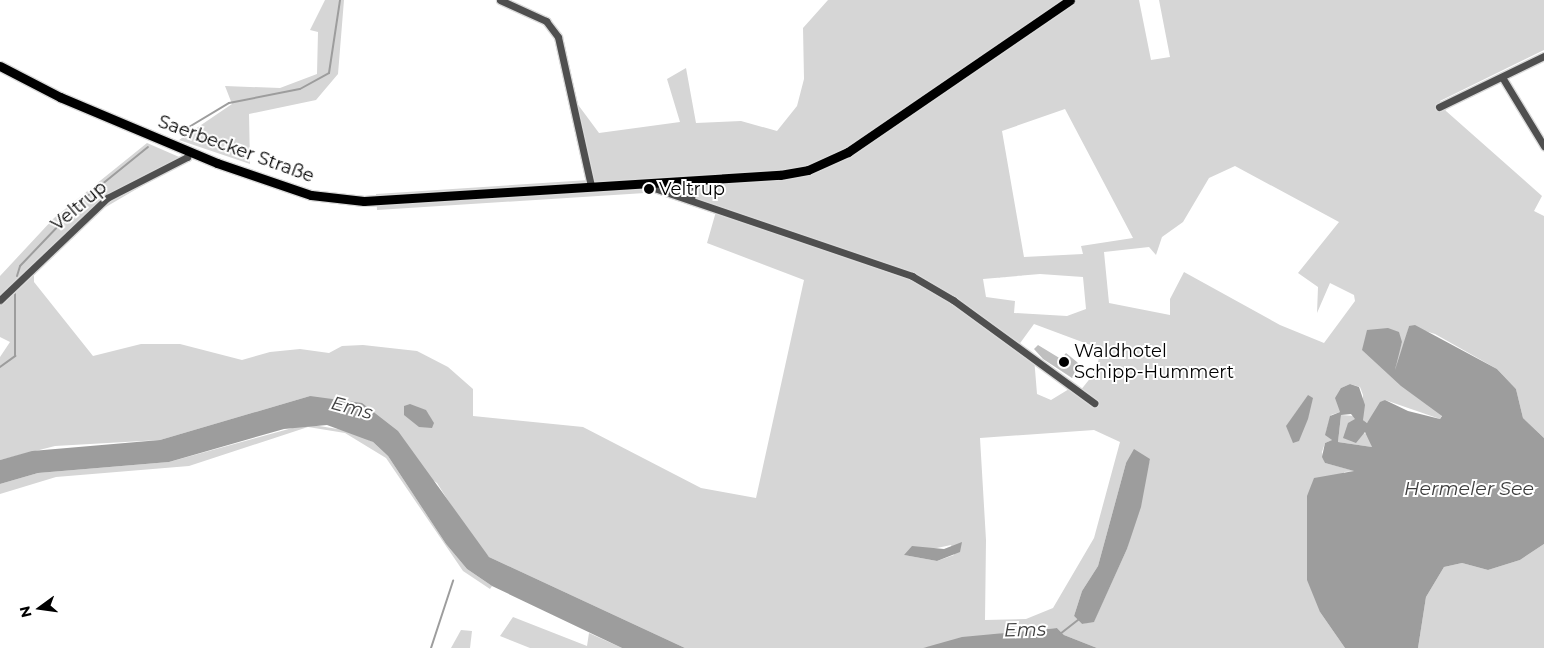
<!DOCTYPE html>
<html>
<head>
<meta charset="utf-8">
<style>
	body { margin:0 }
	#map { position:relative; width:1544px; height:648px; overflow:hidden; background:#fff; font-family:Montserrat,sans-serif }
	div>[style] { position:absolute }
	[style*='--x'] { left:calc(var(--x)*1px); top:calc(var(--y)*1px); width:calc(var(--w)*1px); rotate:calc(var(--a)*1deg) }
	.green>* { inset:0; background:#d6d6d6 }
	.water>* { inset:0; background:#9d9d9d }
	.stream>* { height:2px; margin:-1px; padding:0 1px; transform-origin:1px; border-radius:1px; background:#9d9d9d }
	.building>* { inset:0; background:#bfbfbf }
	.roads { filter:drop-shadow(1px 0 #dbdbdb) drop-shadow(-1px 0 #dbdbdb) drop-shadow(0 1px #dbdbdb) drop-shadow(0 -1px #dbdbdb) }
	.minor>* { height:7px; margin:-3.5px; padding:0 3.5px; transform-origin:3.5px; border-radius:3.5px; background:#4f4f4f }
	.major>* { height:9px; margin:-4.5px; padding:0 4.5px; transform-origin:4.5px; border-radius:4.5px; background:#000 }
	.dots>* { width:14px; height:14px; translate:-50% -50%; box-sizing:border-box; border:2px solid #fff; border-radius:50% }
	span { translate:-50% -50%; white-space:nowrap; text-align:center; line-height:1.15; -webkit-text-stroke:4px #fff; paint-order:stroke }
	.street-label { font-size:18px; color:#000 }
	.poi-label { font-size:18px; color:#000 }
	.left { translate:0 -50%; text-align:left }
	.water-label { font-size:19px; color:#3e3e3e; font-style:italic }
	.north { position:absolute; left:15px; top:583px; width:50px; height:50px; -webkit-text-stroke:4px #fff; paint-order:stroke; rotate:256deg; font-size:14px; font-weight:700; line-height:20px; text-align:center; color:#000 }
	.north::after { content:''; display:block; margin:auto; width:18px; height:22px; background:#000; clip-path:polygon(50% 0,100% 100%,50% 72%,0 100%) }
</style>
</head>
<body>
<div id="map">
	<div class="green">
		<i style="clip-path:polygon(325px 0,344px 0,338px 74px,316px 100px,249px 114px,250px 164px,179px 140px,232px 104px,225px 86px,280px 88px,317px 74px,318px 32px,310px 30px)"></i>
		<i style="clip-path:polygon(evenodd,828px 0,1139px 0,1151px 60px,1170px 57px,1159px 0,1544px 0,1544px 50px,1440px 101px,1446px 111px,1542px 196px,1534px 211px,1544px 216px,1544px 438px,1523px 418px,1516px 389px,1497px 369px,1435px 334px,1409px 326px,1398px 369px,1395px 364px,1402px 342px,1367px 330px,1393px 377px,1442px 415px,1440px 419px,1385px 400px,1367px 423px,1363px 420px,1363px 395px,1360px 387px,1350px 384px,1341px 388px,1340px 412px,1331px 415px,1326px 432px,1332px 440px,1325px 443px,1322px 452px,1325px 463px,1355px 471px,1344px 472px,1320px 612px,1345px 648px,1097px 648px,1064px 635px,1057px 628px,1010px 632px,923px 648px,685px 648px,489px 557px,471px 537px,437px 483px,310px 396px,160px 440px,55px 446px,0 460px,0 357px,10px 342px,0 337px,0 276px,54px 218px,147px 143px,186px 160px,99px 211px,34px 274px,34px 282px,93px 356px,141px 344px,180px 344px,242px 360px,270px 352px,300px 349px,329px 353px,342px 346px,363px 345px,417px 351px,448px 367px,473px 389px,473px 416px,583px 427px,701px 488px,756px 498px,804px 280px,707px 243px,717px 208px,654px 188px,646px 188px,645px 193px,377px 210px,376px 194px,589px 180px,576px 102px,599px 133px,680px 122px,667px 79px,686px 68px,696px 123px,741px 121px,777px 131px,797px 106px,804px 79px,803px 28px,828px 0,1065px 109px,1133px 238px,1081px 246px,1083px 254px,1024px 257px,1002px 131px,1065px 109px,828px 0,1235px 166px,1339px 222px,1298px 273px,1318px 287px,1317px 313px,1330px 283px,1354px 295px,1355px 301px,1324px 343px,1280px 325px,1184px 272px,1170px 299px,1170px 315px,1109px 303px,1104px 252px,1149px 247px,1156px 255px,1162px 237px,1183px 222px,1209px 178px,1235px 166px,828px 0,1040px 274px,1083px 277px,1086px 309px,1067px 316px,1014px 313px,1015px 301px,986px 297px,983px 279px,1040px 274px,828px 0,1034px 324px,1101px 349px,1096px 371px,1080px 391px,1074px 386px,1051px 400px,1037px 394px,1034px 357px,1018px 346px,1034px 324px,828px 0,1094px 430px,1120px 442px,1094px 538px,1053px 608px,1026px 619px,985px 620px,986px 540px,980px 438px,1094px 430px,828px 0,1150px 459px,1127px 549px,1094px 621px,1082px 624px,1074px 616px,1082px 591px,1098px 566px,1126px 463px,1150px 459px,828px 0,951px 545px,954px 555px,937px 561px,904px 555px,951px 545px)"></i>
		<i style="clip-path:polygon(1341px 415px,1354px 416px,1362px 433px,1369px 434px,1372px 447px,1338px 442px)"></i>
		<i style="clip-path:polygon(307px 424px,350px 431px,373px 442px,388px 456px,446px 544px,467px 569px,492px 586px,490px 589px,463px 571px,386px 458px,345px 433px,308px 427px,189px 466px,56px 477px,0 494px,0 484px,38px 473px,169px 462px)"></i>
		<i style="clip-path:polygon(1544px 544px,1544px 648px,1418px 648px,1426px 597px,1444px 567px,1462px 563px,1488px 570px,1520px 560px)"></i>
		<i style="clip-path:polygon(513px 617px,587px 646px,589px 633px,622px 648px,530px 648px,500px 636px)"></i>
		<i style="clip-path:polygon(461px 630px,472px 631px,470px 648px,451px 648px)"></i>
	</div>
	<div class="water">
		<i style="clip-path:polygon(evenodd,1415px 325px,1497px 369px,1516px 389px,1523px 418px,1544px 438px,1544px 544px,1520px 560px,1488px 570px,1462px 563px,1444px 567px,1426px 597px,1418px 648px,1345px 648px,1320px 612px,1307px 580px,1307px 496px,1314px 478px,1354px 471px,1325px 463px,1322px 457px,1325px 443px,1332px 440px,1325px 435px,1330px 416px,1340px 412px,1335px 398px,1341px 388px,1350px 384px,1359px 387px,1365px 405px,1363px 420px,1367px 423px,1380px 402px,1385px 400px,1408px 411px,1440px 419px,1442px 416px,1401px 386px,1362px 350px,1367px 330px,1388px 328px,1399px 332px,1402px 342px,1395px 370px,1409px 326px,1415px 325px,1351px 414px,1355px 419px,1348px 423px,1343px 438px,1356px 443px,1365px 432px,1372px 447px,1338px 442px,1341px 415px,1351px 414px)"></i>
		<i style="clip-path:polygon(1308px 395px,1313px 398px,1308px 419px,1299px 441px,1293px 443px,1286px 426px)"></i>
		<i style="clip-path:polygon(310px 396px,362px 403px,398px 431px,489px 557px,685px 648px,622px 648px,492px 586px,467px 569px,446px 544px,388px 456px,373px 442px,327px 425px,284px 429px,169px 462px,38px 473px,0 484px,0 460px,32px 451px,160px 440px)"></i>
		<i style="clip-path:polygon(410px 404px,426px 410px,434px 423px,432px 428px,419px 427px,404px 415px,404px 406px)"></i>
		<i style="clip-path:polygon(1134px 449px,1150px 459px,1141px 507px,1127px 549px,1094px 622px,1082px 624px,1074px 616px,1082px 591px,1098px 566px,1126px 463px)"></i>
		<i style="clip-path:polygon(962px 542px,960px 552px,937px 561px,904px 555px,912px 546px,944px 549px)"></i>
		<i style="clip-path:polygon(1057px 628px,1064px 635px,1097px 648px,923px 648px,962px 637px)"></i>
	</div>
	<div class="stream">
		<i style="--x:179;--y:133;--w:58;--a:-31"></i>
		<i style="--x:229;--y:103;--w:72;--a:-11.2"></i>
		<i style="--x:300;--y:89;--w:33;--a:-29"></i>
		<i style="--x:329;--y:73;--w:74;--a:-81.4"></i>
		<i style="--x:17;--y:276;--w:10;--a:-73"></i>
		<i style="--x:20;--y:266;--w:94;--a:-46.3"></i>
		<i style="--x:85;--y:198;--w:81;--a:-39"></i>
		<i style="--x:0;--y:367;--w:19;--a:-36"></i>
		<i style="--x:15;--y:356;--w:62;--a:-90"></i>
		<i style="--x:1060;--y:634;--w:24;--a:-38"></i>
		<i style="--x:431;--y:648;--w:71;--a:-71.8"></i>
	</div>
	<div class="building">
		<i style="clip-path:polygon(1038px 345px,1061px 359px,1066px 353px,1077px 362px,1081px 367px,1072px 378px,1043px 359px,1034px 349px)"></i>
	</div>
	<div class="roads">
		<div class="minor">
			<i style="--x:500;--y:0;--w:51;--a:24.5"></i>
			<i style="--x:546;--y:21;--w:20;--a:53"></i>
			<i style="--x:558;--y:37;--w:153;--a:77.5"></i>
			<i style="--x:1502;--y:77;--w:81;--a:58.7"></i>
			<i style="--x:1439;--y:107;--w:117;--a:-25.9"></i>
			<i style="--x:654;--y:182;--w:6;--a:90"></i>
			<i style="--x:654;--y:188;--w:273;--a:18.8"></i>
			<i style="--x:912;--y:276;--w:48;--a:30.3"></i>
			<i style="--x:953;--y:300;--w:175;--a:36.1"></i>
			<i style="--x:691;--y:200;--w:20;--a:-84"></i>
			<i style="--x:0;--y:300;--w:148;--a:-43.6"></i>
			<i style="--x:107;--y:198;--w:90;--a:-27.1"></i>
			<i style="--x:187;--y:157;--w:5;--a:-68"></i>
		</div>
		<div class="major">
			<i style="--x:0;--y:66;--w:68;--a:27.3"></i>
			<i style="--x:60;--y:97;--w:170;--a:22.8"></i>
			<i style="--x:217;--y:163;--w:99;--a:18.8"></i>
			<i style="--x:311;--y:195;--w:53;--a:6.5"></i>
			<i style="--x:364;--y:201;--w:417;--a:-3.6"></i>
			<i style="--x:780;--y:175;--w:28;--a:-10"></i>
			<i style="--x:808;--y:170;--w:44;--a:-24.2"></i>
			<i style="--x:848;--y:152;--w:269;--a:-34.4"></i>
		</div>
	</div>
	<div class="dots">
		<i style="left:649px;top:189px;background:#000"></i>
		<i style="left:1064px;top:362px;background:#000"></i>
	</div>
	<div class="street-label">
		<span style="left:236px;top:149px;rotate:20deg">Saerbecker Straße</span>
		<span style="left:79px;top:206px;rotate:-40deg">Veltrup</span>
	</div>
	<div class="poi-label">
		<span class="left" style="left:659px;top:189px">Veltrup</span>
		<span class="left" style="left:1074px;top:362px">Waldhotel<br>Schipp-Hummert</span>
	</div>
	<div class="water-label">
		<span style="left:352px;top:408px;rotate:15deg">Ems</span>
		<span style="left:1469px;top:489px">Hermeler See</span>
		<span style="left:1025px;top:630px;rotate:-1deg">Ems</span>
	</div>
	<div class="north">N</div>
</div>
</body>
</html>
